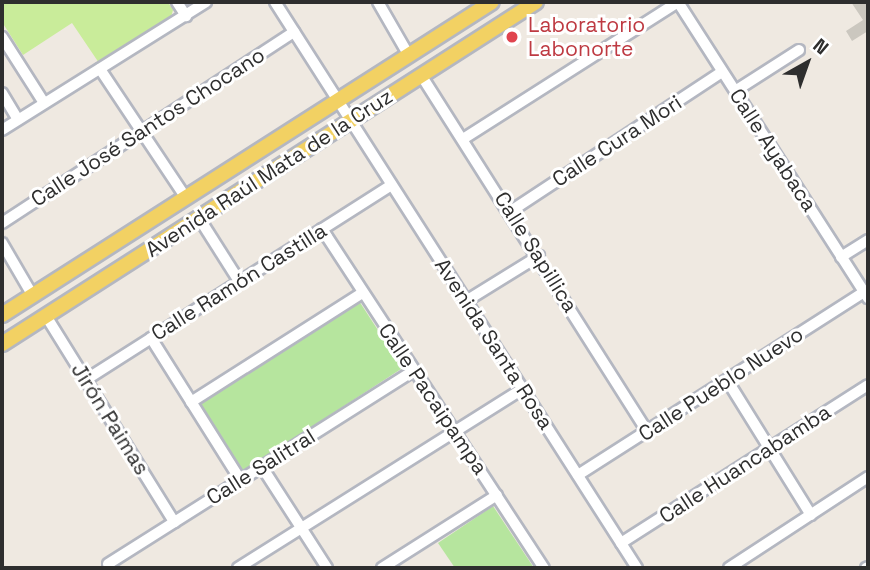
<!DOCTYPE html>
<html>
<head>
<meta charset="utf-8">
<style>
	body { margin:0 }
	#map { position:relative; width:870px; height:570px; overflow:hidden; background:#efe9e1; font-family:"Space Grotesk",sans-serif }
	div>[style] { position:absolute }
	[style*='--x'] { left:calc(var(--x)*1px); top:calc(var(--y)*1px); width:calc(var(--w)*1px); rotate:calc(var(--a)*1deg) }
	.green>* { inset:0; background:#b6e59e; transform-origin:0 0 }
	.pitch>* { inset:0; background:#c9ec9a }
	.building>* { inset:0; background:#cbc7bf }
	.roads { filter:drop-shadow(2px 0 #b4b7c1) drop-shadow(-2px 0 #b4b7c1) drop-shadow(0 2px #b4b7c1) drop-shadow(0 -2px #b4b7c1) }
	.street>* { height:10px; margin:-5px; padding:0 5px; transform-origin:5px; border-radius:5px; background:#fff }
	.primary>* { height:14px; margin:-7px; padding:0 7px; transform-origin:7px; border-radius:7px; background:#f2d163 }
	.dots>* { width:19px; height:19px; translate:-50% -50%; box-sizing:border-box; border:4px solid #fff; border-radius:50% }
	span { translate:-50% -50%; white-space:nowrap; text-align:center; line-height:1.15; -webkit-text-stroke:6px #fff; paint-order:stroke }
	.health-label { font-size:21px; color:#be3a42 }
	.left { translate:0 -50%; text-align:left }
	.street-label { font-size:21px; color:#2e2e2e }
	.frame { position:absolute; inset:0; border:4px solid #2e2e2e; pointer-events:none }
	.north { position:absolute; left:772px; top:28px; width:70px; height:70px; -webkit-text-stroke:5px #fff; paint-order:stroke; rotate:40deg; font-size:19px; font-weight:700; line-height:28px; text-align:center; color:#2e2e2e }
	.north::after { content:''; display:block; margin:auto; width:24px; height:32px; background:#2e2e2e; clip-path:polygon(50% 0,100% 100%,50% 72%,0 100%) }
</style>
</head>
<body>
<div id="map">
	<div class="green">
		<i style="left:359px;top:301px;width:80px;height:190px;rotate:57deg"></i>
		<i style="clip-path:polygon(493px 506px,534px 568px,455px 568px,438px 543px)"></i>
	</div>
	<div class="pitch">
		<i style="clip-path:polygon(2px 2px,168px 2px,173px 10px,171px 17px,99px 63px,72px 23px,23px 55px,2px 22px)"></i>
	</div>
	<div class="building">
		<i style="clip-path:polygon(851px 2px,868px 2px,868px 31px,852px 41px,846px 31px,863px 20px)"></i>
	</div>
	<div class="roads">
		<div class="street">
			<i style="--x:177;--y:2;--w:17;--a:57"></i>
			<i style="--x:275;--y:2;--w:672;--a:57.4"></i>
			<i style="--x:378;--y:2;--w:60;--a:60"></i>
			<i style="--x:678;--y:2;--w:352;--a:57.3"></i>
			<i style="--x:2;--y:37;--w:78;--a:57.5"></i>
			<i style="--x:100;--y:69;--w:155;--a:56.3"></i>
			<i style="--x:421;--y:75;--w:422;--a:57.6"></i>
			<i style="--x:735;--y:91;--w:76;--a:-32.6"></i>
			<i style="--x:2;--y:93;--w:31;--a:59"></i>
			<i style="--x:2;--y:130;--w:241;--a:-32.1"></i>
			<i style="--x:463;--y:139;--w:255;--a:-32.5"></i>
			<i style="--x:511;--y:211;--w:253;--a:-33.4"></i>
			<i style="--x:199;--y:218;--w:75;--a:57.6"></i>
			<i style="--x:2;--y:223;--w:349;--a:-33.2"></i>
			<i style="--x:322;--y:229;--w:405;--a:56.8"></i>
			<i style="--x:2;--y:243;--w:61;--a:59.7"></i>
			<i style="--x:841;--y:257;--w:32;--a:-32"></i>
			<i style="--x:466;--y:301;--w:86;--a:-31.7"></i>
			<i style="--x:46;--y:316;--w:243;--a:58.1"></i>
			<i style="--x:151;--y:338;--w:169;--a:57.8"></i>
			<i style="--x:87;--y:379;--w:361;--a:-32.5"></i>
			<i style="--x:727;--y:380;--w:159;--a:58.1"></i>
			<i style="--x:191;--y:402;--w:203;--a:-32.5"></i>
			<i style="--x:262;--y:467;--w:120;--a:57.2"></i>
			<i style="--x:578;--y:475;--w:340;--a:-32.6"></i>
			<i style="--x:621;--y:543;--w:293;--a:-32.6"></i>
			<i style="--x:108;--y:564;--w:361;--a:-32.3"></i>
			<i style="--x:238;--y:568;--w:336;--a:-32.2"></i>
			<i style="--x:382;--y:568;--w:136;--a:-32.4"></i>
			<i style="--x:729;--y:568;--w:166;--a:-33.2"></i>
			<i style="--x:866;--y:568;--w:2;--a:-27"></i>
		</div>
		<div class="primary">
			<i style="--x:2;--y:315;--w:581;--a:-32.57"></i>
			<i style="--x:2;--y:344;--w:634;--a:-32.64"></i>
		</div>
	</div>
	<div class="dots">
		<i style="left:512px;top:37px;background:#e0444e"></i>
	</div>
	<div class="health-label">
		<span class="left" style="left:528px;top:37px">Laboratorio<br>Labonorte</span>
	</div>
	<div class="street-label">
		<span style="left:148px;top:127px;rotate:-33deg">Calle José Santos Chocano</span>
		<span style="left:617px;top:141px;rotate:-33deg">Calle Cura Mori</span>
		<span style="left:773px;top:150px;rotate:57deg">Calle Ayabaca</span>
		<span style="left:269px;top:173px;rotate:-33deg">Avenida Raúl Mata de la Cruz</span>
		<span style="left:536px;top:252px;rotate:58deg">Calle Sapillica</span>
		<span style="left:239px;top:282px;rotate:-32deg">Calle Ramón Castilla</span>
		<span style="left:494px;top:344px;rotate:57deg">Avenida Santa Rosa</span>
		<span style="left:721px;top:384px;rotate:-33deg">Calle Pueblo Nuevo</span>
		<span style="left:433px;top:399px;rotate:56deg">Calle Pacaipampa</span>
		<span style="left:110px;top:419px;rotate:58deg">Jirón Paimas</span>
		<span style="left:745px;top:464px;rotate:-33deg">Calle Huancabamba</span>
		<span style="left:261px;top:467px;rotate:-32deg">Calle Salitral</span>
	</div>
	<div class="frame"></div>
	<div class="north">N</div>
</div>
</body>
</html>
